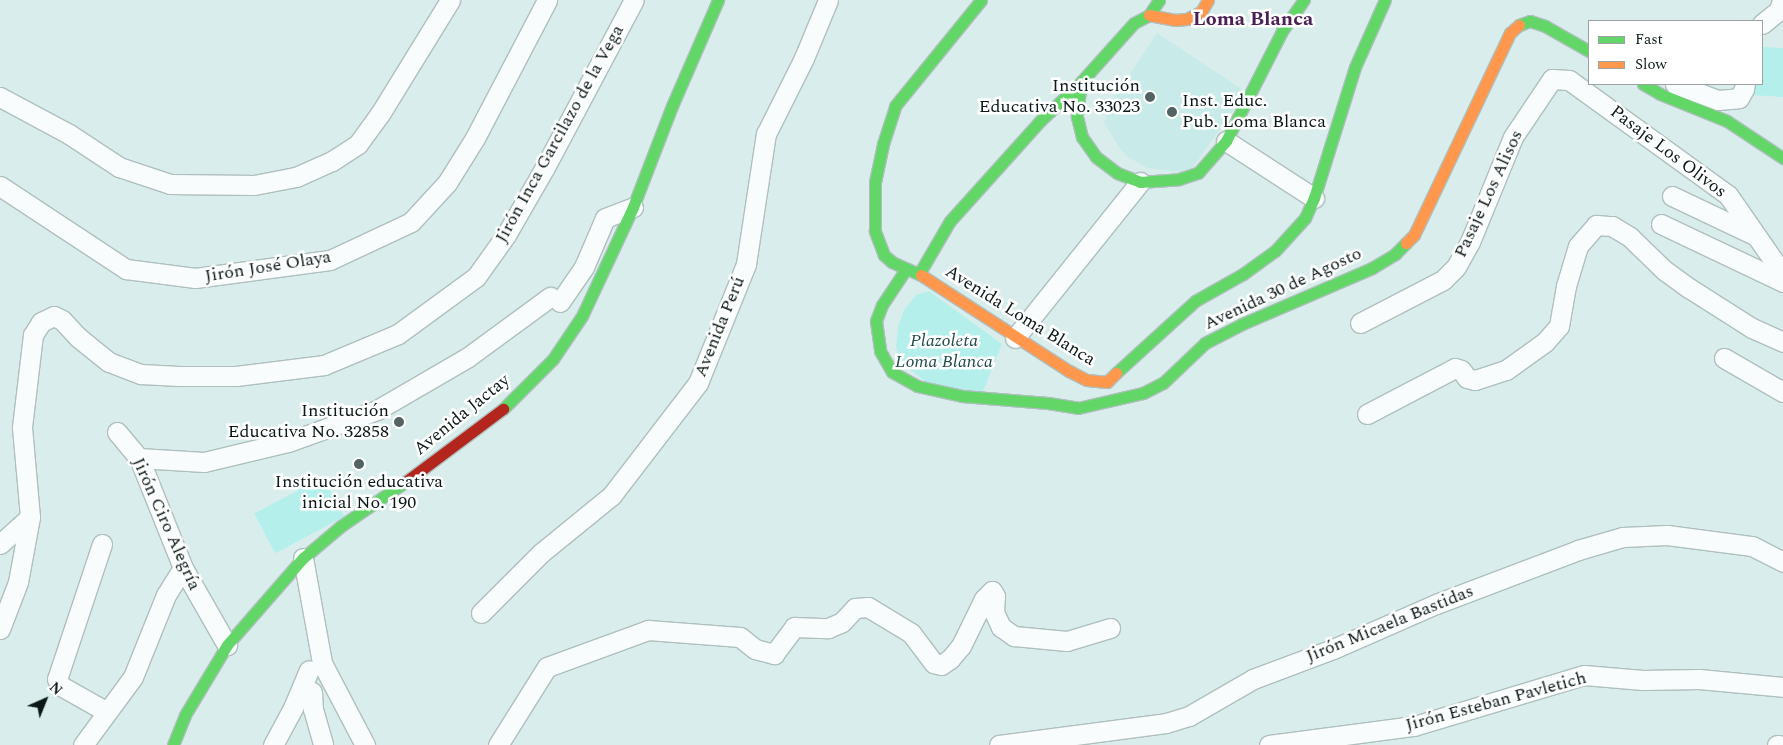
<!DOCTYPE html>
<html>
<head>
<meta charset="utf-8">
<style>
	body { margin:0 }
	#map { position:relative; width:1783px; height:745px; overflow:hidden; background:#d9eeec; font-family:Spectral,serif }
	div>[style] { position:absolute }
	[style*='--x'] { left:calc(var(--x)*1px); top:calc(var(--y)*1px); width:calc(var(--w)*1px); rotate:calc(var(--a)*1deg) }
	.built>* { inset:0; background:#c8ebe9 }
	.green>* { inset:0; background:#b5efec; transform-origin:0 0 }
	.roads { filter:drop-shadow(1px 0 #afbfbe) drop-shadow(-1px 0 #afbfbe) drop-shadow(0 1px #afbfbe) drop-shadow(0 -1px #afbfbe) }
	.street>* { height:19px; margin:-9.5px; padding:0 9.5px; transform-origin:9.5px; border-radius:9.5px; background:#f9fcfc }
	.fast>* { height:11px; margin:-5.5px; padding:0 5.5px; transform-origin:5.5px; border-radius:5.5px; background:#63d668 }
	.slow>* { height:11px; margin:-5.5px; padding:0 5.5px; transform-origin:5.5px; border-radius:5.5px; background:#ff974d }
	.jam>* { height:11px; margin:-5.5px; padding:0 5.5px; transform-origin:5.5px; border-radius:5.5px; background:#b3261e }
	.dots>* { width:14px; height:14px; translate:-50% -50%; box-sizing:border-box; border:2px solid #fff; border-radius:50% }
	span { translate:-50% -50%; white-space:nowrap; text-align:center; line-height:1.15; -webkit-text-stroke:5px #fff; paint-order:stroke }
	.poi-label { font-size:18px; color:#0a1817 }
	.right { translate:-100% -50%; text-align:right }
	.left { translate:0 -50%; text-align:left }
	.street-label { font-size:18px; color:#0a1817 }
	.park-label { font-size:18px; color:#224d4b; font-style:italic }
	.quarter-label { font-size:20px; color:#4b2155; font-weight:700 }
	.legend { position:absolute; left:1588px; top:20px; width:175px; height:65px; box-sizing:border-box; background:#fff; border:1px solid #9da3a2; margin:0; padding:6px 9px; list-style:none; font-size:15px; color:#0a1817 }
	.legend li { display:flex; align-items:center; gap:10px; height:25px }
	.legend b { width:25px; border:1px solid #9da3a2 }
	.north { position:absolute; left:20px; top:675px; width:50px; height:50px; -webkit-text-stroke:4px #fff; paint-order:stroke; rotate:44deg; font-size:14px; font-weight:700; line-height:20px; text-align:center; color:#0a1817 }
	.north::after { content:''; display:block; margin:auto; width:18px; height:22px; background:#0a1817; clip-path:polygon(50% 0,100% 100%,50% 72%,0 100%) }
</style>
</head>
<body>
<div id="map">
	<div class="built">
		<i style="clip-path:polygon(1157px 33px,1246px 92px,1189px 173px,1147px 168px,1128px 157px,1118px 146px,1104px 122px,1112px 101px)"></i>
	</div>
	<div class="green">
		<i style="clip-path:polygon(1762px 47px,1783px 48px,1783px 97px,1752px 95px,1752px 84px,1762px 84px)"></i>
		<i style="clip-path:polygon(929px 291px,1002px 344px,978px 404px,947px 398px,900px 362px,896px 347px,898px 327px,904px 310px,916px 295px)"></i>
		<i style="left:323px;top:477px;width:45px;height:78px;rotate:62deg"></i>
	</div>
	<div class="roads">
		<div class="street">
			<i style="--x:1762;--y:24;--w:22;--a:-39"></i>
			<i style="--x:1779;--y:10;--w:10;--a:-73"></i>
			<i style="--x:1675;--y:84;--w:46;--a:20.4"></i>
			<i style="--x:1718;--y:100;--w:21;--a:-5"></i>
			<i style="--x:1739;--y:98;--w:10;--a:-61"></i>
			<i style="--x:1744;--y:89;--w:5;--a:-79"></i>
			<i style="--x:0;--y:97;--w:78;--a:28.2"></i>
			<i style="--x:69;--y:134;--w:60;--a:33.4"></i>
			<i style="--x:119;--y:167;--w:54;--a:18.4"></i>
			<i style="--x:170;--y:184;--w:84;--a:0.7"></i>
			<i style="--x:254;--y:185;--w:43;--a:-10.8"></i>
			<i style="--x:296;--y:177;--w:39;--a:-24"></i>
			<i style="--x:332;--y:161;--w:31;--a:-33"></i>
			<i style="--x:358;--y:144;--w:37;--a:-54"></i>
			<i style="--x:380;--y:114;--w:134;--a:-58.4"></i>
			<i style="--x:1226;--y:141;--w:105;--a:32.9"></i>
			<i style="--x:0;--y:186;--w:151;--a:33.4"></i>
			<i style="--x:126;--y:269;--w:70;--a:7.4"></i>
			<i style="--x:195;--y:278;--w:136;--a:-7.6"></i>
			<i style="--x:330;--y:260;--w:89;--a:-25.1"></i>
			<i style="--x:411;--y:222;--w:53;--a:-47.3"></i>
			<i style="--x:447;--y:183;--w:53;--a:-58.1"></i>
			<i style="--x:475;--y:138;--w:156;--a:-62.4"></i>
			<i style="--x:1672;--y:196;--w:91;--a:25.4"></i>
			<i style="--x:1661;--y:224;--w:135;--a:25.4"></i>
			<i style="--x:560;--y:302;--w:42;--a:-55.6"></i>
			<i style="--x:584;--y:267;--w:53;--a:-66.8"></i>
			<i style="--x:605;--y:218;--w:30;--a:-21"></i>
			<i style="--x:1360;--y:323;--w:93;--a:-27.4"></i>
			<i style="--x:1443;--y:280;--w:18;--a:-45"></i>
			<i style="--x:1456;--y:267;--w:29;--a:-61"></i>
			<i style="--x:1470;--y:242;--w:113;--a:-67.7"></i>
			<i style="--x:1513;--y:137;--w:70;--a:-56.1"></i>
			<i style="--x:1552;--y:79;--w:17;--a:3"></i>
			<i style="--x:1569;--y:80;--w:196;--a:35.9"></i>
			<i style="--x:1728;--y:195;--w:96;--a:55.2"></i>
			<i style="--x:1015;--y:338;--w:200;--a:-51.3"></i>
			<i style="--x:1724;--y:358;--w:68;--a:30"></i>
			<i style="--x:1367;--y:414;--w:99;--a:-27.6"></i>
			<i style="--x:1455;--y:368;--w:6;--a:18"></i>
			<i style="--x:1461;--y:370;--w:10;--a:53"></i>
			<i style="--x:1467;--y:378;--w:8;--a:14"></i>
			<i style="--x:1475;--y:380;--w:33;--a:-18"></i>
			<i style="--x:1506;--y:370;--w:48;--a:-35.7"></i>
			<i style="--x:1545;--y:342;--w:21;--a:-49"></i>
			<i style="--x:1559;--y:326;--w:41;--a:-80.1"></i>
			<i style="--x:1566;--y:286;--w:42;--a:-73.3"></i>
			<i style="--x:1578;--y:246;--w:28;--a:-49"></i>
			<i style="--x:1596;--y:225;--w:16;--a:4"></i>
			<i style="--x:1612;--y:226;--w:21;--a:31"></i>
			<i style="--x:1630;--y:237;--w:47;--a:44.1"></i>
			<i style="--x:1664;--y:270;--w:31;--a:36"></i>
			<i style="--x:1689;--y:288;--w:75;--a:32.4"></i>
			<i style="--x:1752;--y:328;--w:34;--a:24"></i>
			<i style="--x:117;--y:432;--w:34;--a:50"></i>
			<i style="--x:139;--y:458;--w:118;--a:68.2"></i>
			<i style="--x:183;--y:568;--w:89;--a:60.3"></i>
			<i style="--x:139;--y:458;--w:65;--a:3.5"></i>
			<i style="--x:204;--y:462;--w:86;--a:-13.4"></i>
			<i style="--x:288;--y:442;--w:95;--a:-19.8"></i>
			<i style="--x:377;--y:410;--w:105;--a:-30.2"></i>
			<i style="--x:468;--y:357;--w:102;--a:-36.2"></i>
			<i style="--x:0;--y:544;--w:40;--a:-42"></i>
			<i style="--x:102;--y:544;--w:142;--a:108.4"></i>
			<i style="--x:57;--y:679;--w:8;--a:60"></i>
			<i style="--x:61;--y:686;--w:53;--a:29.5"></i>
			<i style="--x:303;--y:558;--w:107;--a:79.7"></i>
			<i style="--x:322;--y:663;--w:93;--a:62.3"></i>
			<i style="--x:481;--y:613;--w:85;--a:-45"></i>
			<i style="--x:541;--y:553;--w:92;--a:-39.2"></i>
			<i style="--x:612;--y:495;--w:141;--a:-52.5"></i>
			<i style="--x:698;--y:383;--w:128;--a:-68"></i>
			<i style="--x:746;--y:264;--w:132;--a:-81.3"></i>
			<i style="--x:766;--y:134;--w:85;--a:-63.4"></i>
			<i style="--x:804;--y:58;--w:63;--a:-67.5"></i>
			<i style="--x:0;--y:629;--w:50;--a:-69"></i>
			<i style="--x:18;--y:582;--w:66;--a:-79.5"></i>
			<i style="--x:30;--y:517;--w:90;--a:-95.1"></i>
			<i style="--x:22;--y:427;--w:93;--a:-83.2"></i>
			<i style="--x:33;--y:335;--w:15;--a:-58"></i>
			<i style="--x:41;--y:322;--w:14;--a:-25"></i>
			<i style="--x:54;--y:316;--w:9;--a:27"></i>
			<i style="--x:62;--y:320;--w:25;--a:47"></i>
			<i style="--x:79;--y:338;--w:38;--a:39"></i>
			<i style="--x:109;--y:362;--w:34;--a:21"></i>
			<i style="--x:141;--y:374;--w:38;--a:3"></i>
			<i style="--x:179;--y:376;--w:57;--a:0"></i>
			<i style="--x:236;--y:376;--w:89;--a:-7.1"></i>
			<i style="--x:324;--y:365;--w:80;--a:-22.7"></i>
			<i style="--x:398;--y:334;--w:97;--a:-36.2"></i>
			<i style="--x:476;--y:277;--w:52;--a:-54.5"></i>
			<i style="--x:506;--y:235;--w:76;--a:-60.1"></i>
			<i style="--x:544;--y:169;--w:191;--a:-62"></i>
			<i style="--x:312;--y:692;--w:17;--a:87"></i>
			<i style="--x:313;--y:709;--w:37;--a:74"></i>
			<i style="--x:83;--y:745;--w:84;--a:-53.7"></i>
			<i style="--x:133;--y:677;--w:88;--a:-68.1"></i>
			<i style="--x:166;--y:595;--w:32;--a:-58"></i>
			<i style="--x:273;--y:745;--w:42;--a:-61.6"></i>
			<i style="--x:293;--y:708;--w:41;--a:-67.2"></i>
			<i style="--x:498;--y:745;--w:92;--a:-57.9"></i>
			<i style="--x:547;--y:667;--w:108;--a:-20.1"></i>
			<i style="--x:648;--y:630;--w:92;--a:4.4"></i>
			<i style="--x:740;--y:637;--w:19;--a:39"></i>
			<i style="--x:755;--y:649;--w:20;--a:15"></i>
			<i style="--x:774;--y:654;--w:34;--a:-53"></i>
			<i style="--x:794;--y:627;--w:34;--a:2"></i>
			<i style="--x:828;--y:628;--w:15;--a:-23"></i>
			<i style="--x:842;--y:622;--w:19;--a:-47"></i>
			<i style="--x:855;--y:608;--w:13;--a:-4"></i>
			<i style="--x:868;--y:607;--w:50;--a:31.2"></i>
			<i style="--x:911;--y:633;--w:38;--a:53"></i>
			<i style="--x:934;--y:663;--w:7;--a:16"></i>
			<i style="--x:941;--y:665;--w:11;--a:-34"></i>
			<i style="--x:950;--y:659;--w:17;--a:-50"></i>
			<i style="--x:961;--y:646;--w:52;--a:-63.9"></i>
			<i style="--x:984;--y:599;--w:11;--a:-45"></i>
			<i style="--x:992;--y:591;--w:6;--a:59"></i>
			<i style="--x:995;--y:596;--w:16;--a:94"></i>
			<i style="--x:994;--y:612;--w:17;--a:65"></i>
			<i style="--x:1001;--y:627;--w:16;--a:35"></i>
			<i style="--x:1014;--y:636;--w:53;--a:5.4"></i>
			<i style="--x:1067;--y:641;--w:45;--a:-16.8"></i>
			<i style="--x:999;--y:745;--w:168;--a:-7.5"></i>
			<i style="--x:1166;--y:723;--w:24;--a:-17"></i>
			<i style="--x:1189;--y:716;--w:74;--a:-30"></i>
			<i style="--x:1253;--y:679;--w:85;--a:-20.6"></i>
			<i style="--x:1333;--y:649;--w:112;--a:-23.6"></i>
			<i style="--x:1436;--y:604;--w:152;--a:-20.8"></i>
			<i style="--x:1578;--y:550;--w:47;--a:-16.1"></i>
			<i style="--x:1623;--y:537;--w:44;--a:-2.6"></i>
			<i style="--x:1667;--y:535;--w:86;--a:7.4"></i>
			<i style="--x:1752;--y:546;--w:35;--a:27"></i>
			<i style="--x:1269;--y:745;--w:146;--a:-7.5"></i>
			<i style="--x:1414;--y:726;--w:177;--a:-16.7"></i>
			<i style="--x:1584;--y:675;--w:59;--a:4.8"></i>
			<i style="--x:1643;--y:680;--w:56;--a:-1"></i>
			<i style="--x:1699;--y:679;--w:84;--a:5.4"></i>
			<i style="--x:1777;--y:745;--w:2;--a:0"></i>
		</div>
		<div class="fast">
			<i style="--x:1519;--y:25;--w:12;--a:-20"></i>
			<i style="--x:1530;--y:21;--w:16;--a:18"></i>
			<i style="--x:1545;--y:26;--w:51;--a:29.6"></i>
			<i style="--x:1081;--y:82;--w:35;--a:97"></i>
			<i style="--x:1077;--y:117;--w:21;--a:76"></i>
			<i style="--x:1082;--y:137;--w:24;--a:55"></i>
			<i style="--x:1096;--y:157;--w:26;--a:37"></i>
			<i style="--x:1117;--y:173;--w:25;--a:21"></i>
			<i style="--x:1140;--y:182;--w:39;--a:-4"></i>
			<i style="--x:1179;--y:179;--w:20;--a:-18"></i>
			<i style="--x:1198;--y:173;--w:43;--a:-48.8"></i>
			<i style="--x:1226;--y:141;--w:123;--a:-63"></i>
			<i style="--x:1282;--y:31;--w:38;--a:-55"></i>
			<i style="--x:1643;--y:84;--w:20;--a:30"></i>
			<i style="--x:1660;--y:94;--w:72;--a:21.9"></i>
			<i style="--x:1727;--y:121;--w:67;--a:33.5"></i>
			<i style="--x:906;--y:269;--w:43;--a:123.7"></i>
			<i style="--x:882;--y:305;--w:17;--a:111"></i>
			<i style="--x:876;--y:321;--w:30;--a:82"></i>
			<i style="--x:880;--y:351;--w:24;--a:60"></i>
			<i style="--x:892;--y:372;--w:29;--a:29"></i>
			<i style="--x:917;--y:386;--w:46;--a:12.5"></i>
			<i style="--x:962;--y:396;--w:86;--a:4.7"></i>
			<i style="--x:1048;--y:403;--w:30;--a:9"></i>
			<i style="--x:1078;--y:408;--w:67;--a:-13"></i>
			<i style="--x:1143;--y:393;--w:22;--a:-27"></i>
			<i style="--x:1163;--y:383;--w:58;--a:-43.6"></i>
			<i style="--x:1205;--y:343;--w:42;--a:-27.2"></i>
			<i style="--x:1242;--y:324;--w:142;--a:-23.3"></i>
			<i style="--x:1372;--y:268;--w:27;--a:-31"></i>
			<i style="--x:1395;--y:254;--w:16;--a:-45"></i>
			<i style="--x:919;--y:274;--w:61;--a:-59.7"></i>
			<i style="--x:950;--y:221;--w:136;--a:-48"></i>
			<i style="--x:1041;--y:120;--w:55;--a:-43.5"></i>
			<i style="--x:1081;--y:82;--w:79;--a:-48.1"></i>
			<i style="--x:1134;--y:23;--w:17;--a:-28"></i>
			<i style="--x:1149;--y:15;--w:18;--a:-56"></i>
			<i style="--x:921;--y:275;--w:32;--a:-156"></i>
			<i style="--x:892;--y:262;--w:11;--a:-139"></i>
			<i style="--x:884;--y:255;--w:26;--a:-111"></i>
			<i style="--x:875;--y:231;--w:49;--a:-90"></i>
			<i style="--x:875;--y:182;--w:39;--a:-78"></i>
			<i style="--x:883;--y:144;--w:40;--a:-72"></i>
			<i style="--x:895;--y:106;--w:136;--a:-50.9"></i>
			<i style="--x:1116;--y:373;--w:107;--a:-42.3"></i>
			<i style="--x:1195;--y:301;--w:55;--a:-29.4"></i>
			<i style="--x:1243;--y:274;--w:39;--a:-36"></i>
			<i style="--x:1275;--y:251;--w:45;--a:-47.7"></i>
			<i style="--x:1305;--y:218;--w:22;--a:-66"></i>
			<i style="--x:1314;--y:198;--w:137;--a:-72.6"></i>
			<i style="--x:1355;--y:67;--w:73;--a:-65.9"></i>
			<i style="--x:503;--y:409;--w:71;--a:-45"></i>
			<i style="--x:553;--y:359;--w:52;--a:-56"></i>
			<i style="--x:582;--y:316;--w:120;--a:-64.9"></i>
			<i style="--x:633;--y:207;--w:108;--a:-68.9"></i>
			<i style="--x:672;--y:106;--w:116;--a:-66.5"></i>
			<i style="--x:173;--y:745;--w:32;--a:-68"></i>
			<i style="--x:185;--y:715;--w:82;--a:-59"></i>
			<i style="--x:227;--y:645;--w:116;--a:-48.9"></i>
			<i style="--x:303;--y:558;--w:50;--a:-40.1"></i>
			<i style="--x:341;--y:526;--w:81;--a:-34.5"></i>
		</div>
		<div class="slow">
			<i style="--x:1149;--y:15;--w:26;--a:11"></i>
			<i style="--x:1175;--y:20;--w:12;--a:-5"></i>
			<i style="--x:1187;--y:19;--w:16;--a:-27"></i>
			<i style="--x:1201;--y:12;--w:14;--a:-60"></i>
			<i style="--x:1406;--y:243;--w:11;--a:-45"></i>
			<i style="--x:1414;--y:235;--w:224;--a:-64.6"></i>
			<i style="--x:1510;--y:33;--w:12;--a:-42"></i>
			<i style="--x:921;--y:275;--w:176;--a:33"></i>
			<i style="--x:1069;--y:371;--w:20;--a:27"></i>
			<i style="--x:1087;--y:380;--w:20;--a:6"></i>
			<i style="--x:1107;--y:382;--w:13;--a:-45"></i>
		</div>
		<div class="jam">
			<i style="--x:408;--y:480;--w:119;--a:-36.8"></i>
		</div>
	</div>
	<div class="dots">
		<i style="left:1150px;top:97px;background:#526362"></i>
		<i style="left:1172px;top:112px;background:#526362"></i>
		<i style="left:399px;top:422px;background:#526362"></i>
		<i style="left:359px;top:464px;background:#526362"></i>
	</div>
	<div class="poi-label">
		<span class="right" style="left:1140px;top:97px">Institución<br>Educativa No. 33023</span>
		<span class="left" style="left:1182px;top:112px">Inst. Educ.<br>Pub. Loma Blanca</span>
		<span class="right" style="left:389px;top:422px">Institución<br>Educativa No. 32858</span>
		<span style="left:359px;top:493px">Institución educativa<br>inicial No. 190</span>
	</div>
	<div class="street-label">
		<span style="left:560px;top:134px;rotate:-61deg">Jirón Inca Garcilazo de la Vega</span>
		<span style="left:1668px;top:152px;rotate:37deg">Pasaje Los Olivos</span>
		<span style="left:1489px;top:194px;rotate:-65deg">Pasaje Los Alisos</span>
		<span style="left:268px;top:267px;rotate:-9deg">Jirón José Olaya</span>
		<span style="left:1283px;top:289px;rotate:-25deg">Avenida 30 de Agosto</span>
		<span style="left:1020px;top:316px;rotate:32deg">Avenida Loma Blanca</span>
		<span style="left:720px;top:327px;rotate:-68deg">Avenida Perú</span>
		<span style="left:462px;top:415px;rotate:-39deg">Avenida Jactay</span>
		<span style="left:166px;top:524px;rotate:66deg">Jirón Ciro Alegría</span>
		<span style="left:1390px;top:624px;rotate:-22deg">Jirón Micaela Bastidas</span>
		<span style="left:1496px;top:702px;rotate:-15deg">Jirón Esteban Pavletich</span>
	</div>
	<div class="park-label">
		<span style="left:944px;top:352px">Plazoleta<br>Loma Blanca</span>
	</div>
	<div class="quarter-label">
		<span style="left:1253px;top:19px">Loma Blanca</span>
	</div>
	<ul class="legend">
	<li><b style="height:6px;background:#63d668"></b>Fast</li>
	<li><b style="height:6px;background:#ff974d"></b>Slow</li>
	</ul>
	<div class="north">N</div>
</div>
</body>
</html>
